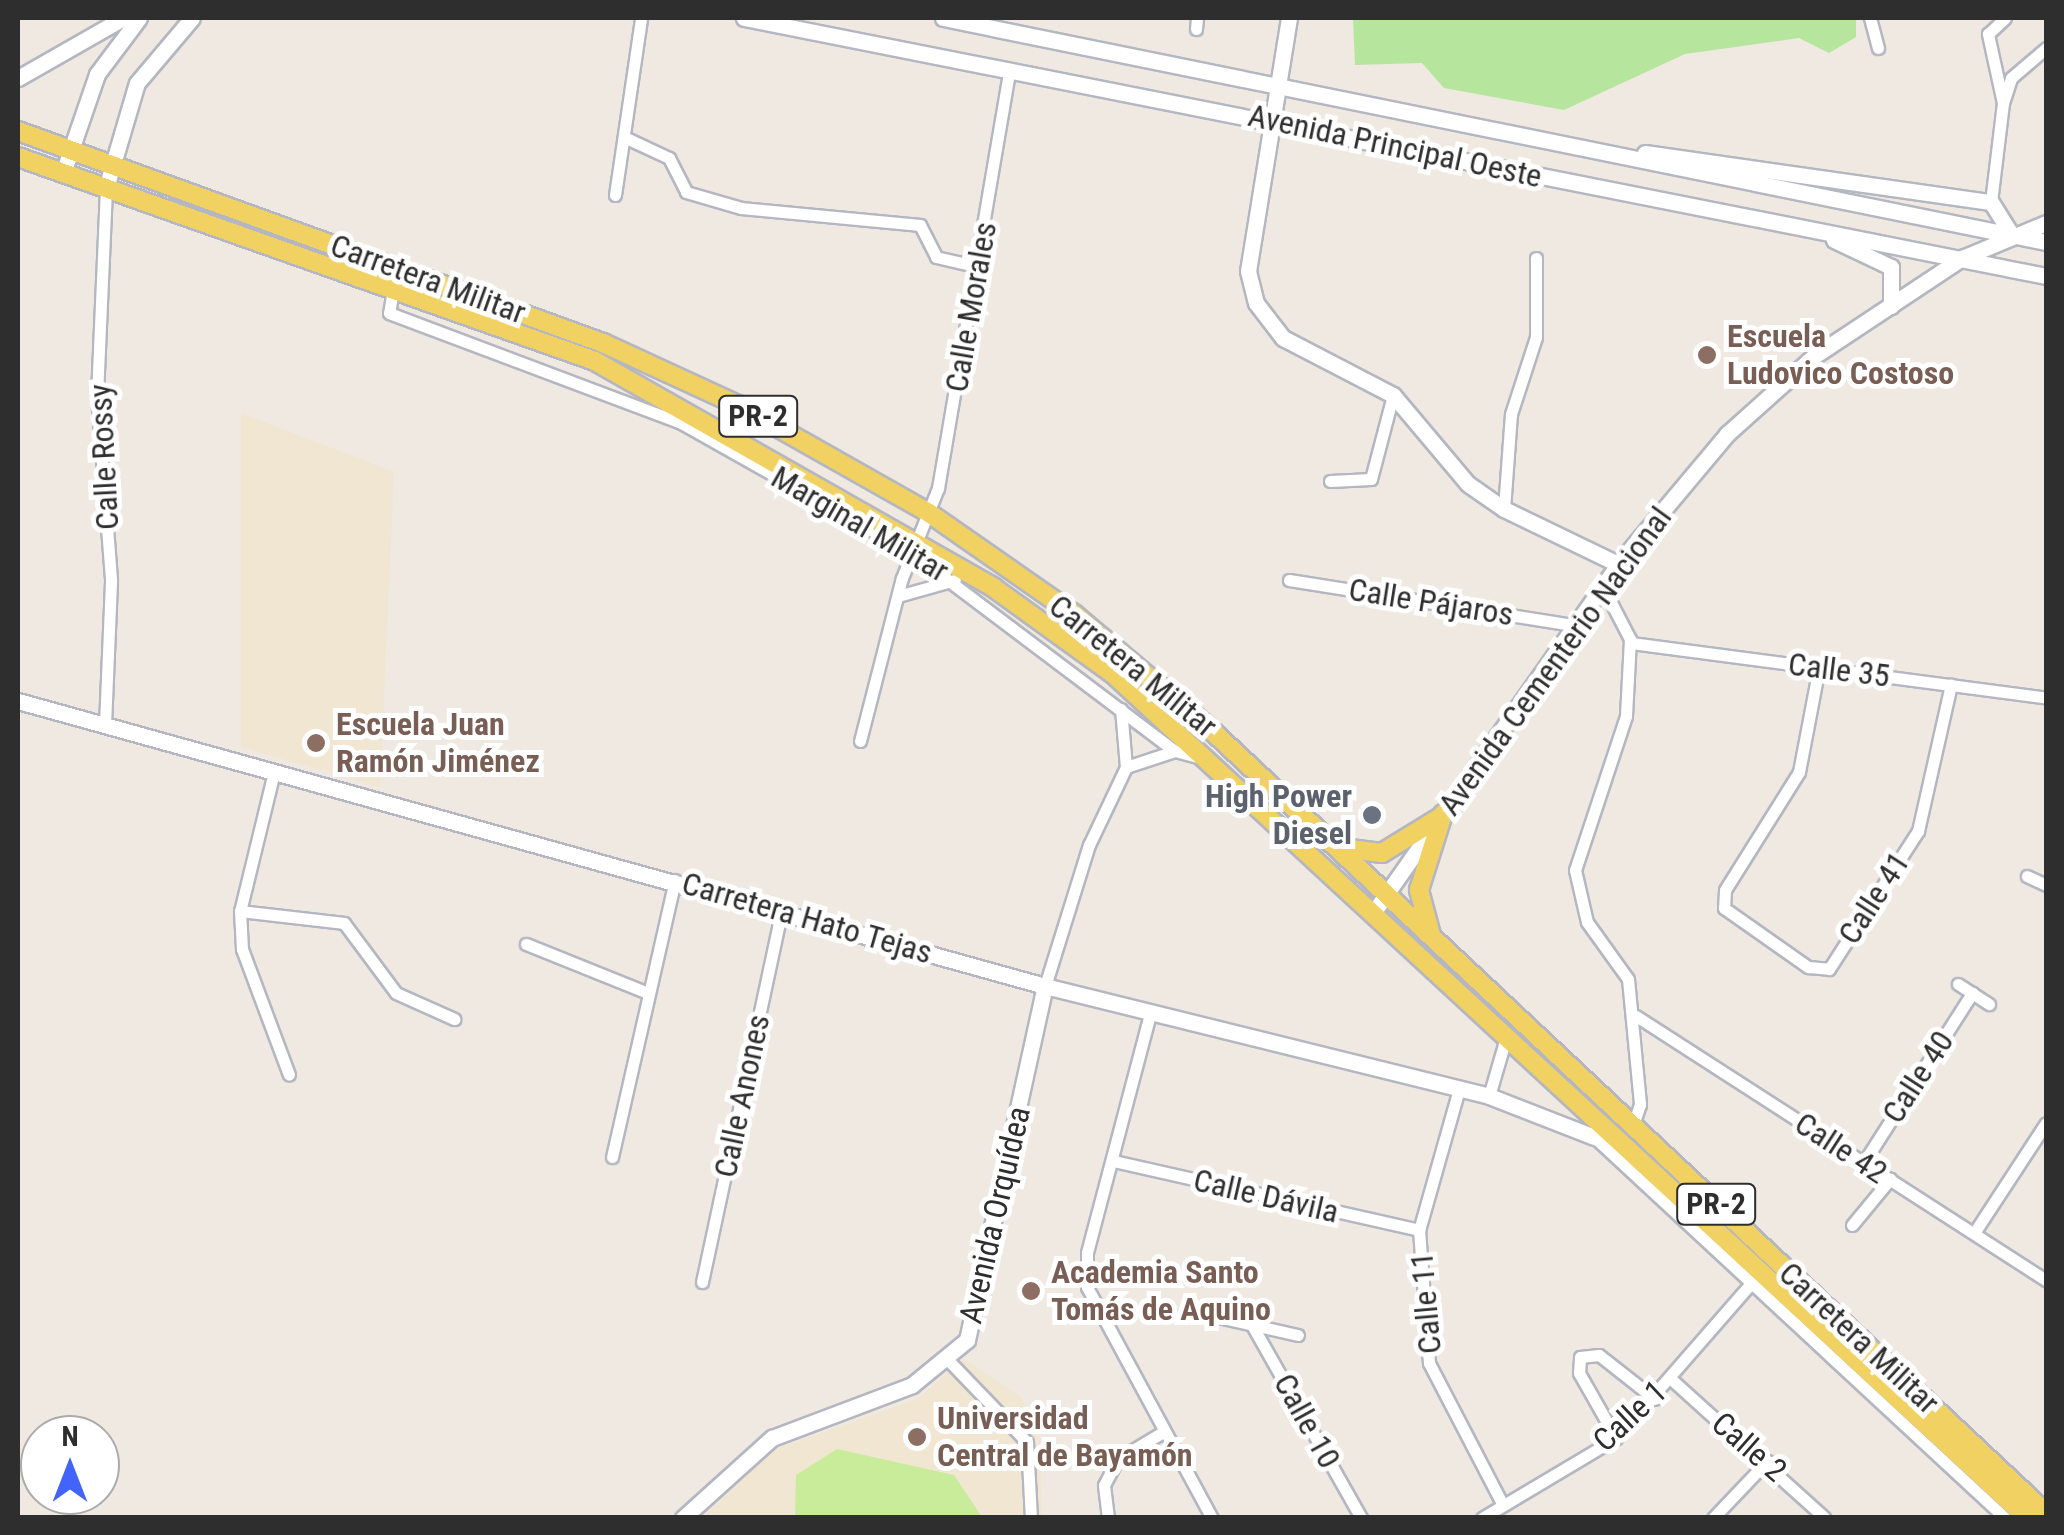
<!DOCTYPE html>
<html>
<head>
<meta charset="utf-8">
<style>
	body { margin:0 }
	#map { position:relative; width:2064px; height:1535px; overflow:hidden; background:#efe9e1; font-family:"Roboto Condensed",sans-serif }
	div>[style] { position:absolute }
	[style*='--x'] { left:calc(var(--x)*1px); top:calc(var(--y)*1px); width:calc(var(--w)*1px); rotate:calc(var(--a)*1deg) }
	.education>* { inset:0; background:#f0e6d1 }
	.green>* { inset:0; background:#b6e59e }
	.pitch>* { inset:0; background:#c9ec9a }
	.roads { filter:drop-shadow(2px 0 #b4b7c1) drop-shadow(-2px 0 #b4b7c1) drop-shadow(0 2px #b4b7c1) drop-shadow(0 -2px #b4b7c1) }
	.street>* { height:11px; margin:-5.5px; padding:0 5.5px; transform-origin:5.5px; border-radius:5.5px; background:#fff }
	.secondary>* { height:15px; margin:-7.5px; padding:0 7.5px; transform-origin:7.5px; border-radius:7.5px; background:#fff }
	.primary>* { height:18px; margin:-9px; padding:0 9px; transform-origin:9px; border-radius:9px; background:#f2d163 }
	.dots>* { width:28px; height:28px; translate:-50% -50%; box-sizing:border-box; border:5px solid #fff; border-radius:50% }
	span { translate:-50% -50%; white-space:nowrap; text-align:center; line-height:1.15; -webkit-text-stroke:10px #fff; paint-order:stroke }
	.shield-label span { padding:2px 8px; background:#fff; border:2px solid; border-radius:8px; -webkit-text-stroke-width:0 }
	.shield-label { font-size:30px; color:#2e2e2e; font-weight:700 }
	.street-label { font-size:32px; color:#2e2e2e }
	.education-label { font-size:32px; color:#785e54; font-weight:700 }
	.left { translate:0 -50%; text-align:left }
	.worship-label { font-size:32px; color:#5b616d; font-weight:700 }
	.right { translate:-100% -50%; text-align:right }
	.frame { position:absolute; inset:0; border:20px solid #2e2e2e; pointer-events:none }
	.north { position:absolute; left:20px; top:1415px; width:100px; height:100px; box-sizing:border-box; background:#fff; border:2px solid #ababab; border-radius:50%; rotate:0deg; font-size:28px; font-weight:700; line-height:40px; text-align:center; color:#2e2e2e }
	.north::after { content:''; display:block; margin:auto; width:35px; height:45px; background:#4264fb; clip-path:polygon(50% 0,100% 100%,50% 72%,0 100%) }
</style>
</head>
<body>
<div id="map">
	<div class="education">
		<i style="clip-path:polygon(241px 413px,394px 472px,380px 787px,241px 747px)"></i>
		<i style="clip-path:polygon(964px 1359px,1021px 1397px,1040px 1441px,1042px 1517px,702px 1518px,774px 1450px,917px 1399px)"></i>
	</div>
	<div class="green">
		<i style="clip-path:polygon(1353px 18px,1856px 18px,1856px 37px,1829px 53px,1799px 38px,1685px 54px,1564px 110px,1444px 88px,1422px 63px,1355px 65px)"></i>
	</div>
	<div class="pitch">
		<i style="clip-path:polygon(837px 1449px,954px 1475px,982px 1517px,795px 1517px,796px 1475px)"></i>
	</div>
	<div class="roads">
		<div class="street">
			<i style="--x:1870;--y:18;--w:31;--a:75"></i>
			<i style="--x:1196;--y:29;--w:11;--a:-85"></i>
			<i style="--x:2003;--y:103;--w:26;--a:-72"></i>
			<i style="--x:2011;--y:78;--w:46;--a:-40.6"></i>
			<i style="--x:624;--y:137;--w:50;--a:25"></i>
			<i style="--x:669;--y:158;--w:38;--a:63"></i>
			<i style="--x:686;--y:192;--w:57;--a:16.2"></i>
			<i style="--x:741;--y:208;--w:180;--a:5.4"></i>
			<i style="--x:920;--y:225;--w:36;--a:63"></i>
			<i style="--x:936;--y:257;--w:44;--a:13.1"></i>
			<i style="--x:615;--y:195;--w:179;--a:-81.6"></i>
			<i style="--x:1991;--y:202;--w:100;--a:-83.1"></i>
			<i style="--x:2003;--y:103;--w:71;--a:-102.3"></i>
			<i style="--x:1988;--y:34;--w:23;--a:-43"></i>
			<i style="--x:393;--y:289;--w:24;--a:99"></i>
			<i style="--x:389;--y:313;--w:312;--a:20.6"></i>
			<i style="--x:681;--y:423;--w:265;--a:29.4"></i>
			<i style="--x:912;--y:553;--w:329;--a:37"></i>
			<i style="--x:1175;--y:751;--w:28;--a:15"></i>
			<i style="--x:1330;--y:481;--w:41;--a:-2.8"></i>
			<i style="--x:1371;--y:479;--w:87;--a:-75.3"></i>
			<i style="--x:1504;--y:509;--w:95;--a:-85.8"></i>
			<i style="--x:1511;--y:414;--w:81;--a:-72"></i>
			<i style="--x:1536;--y:337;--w:79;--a:-90"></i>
			<i style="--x:1289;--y:580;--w:289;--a:9"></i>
			<i style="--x:1602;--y:585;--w:61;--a:62.6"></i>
			<i style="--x:1630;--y:639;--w:77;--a:93"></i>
			<i style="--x:1626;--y:716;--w:162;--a:108.3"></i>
			<i style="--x:1575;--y:870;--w:53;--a:77"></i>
			<i style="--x:1587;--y:922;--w:70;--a:54.3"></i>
			<i style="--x:1628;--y:979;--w:126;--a:84.5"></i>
			<i style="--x:1640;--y:1104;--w:23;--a:108"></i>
			<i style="--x:898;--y:596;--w:59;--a:-15.7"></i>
			<i style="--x:1631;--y:643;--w:419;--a:7.5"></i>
			<i style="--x:1819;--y:667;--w:107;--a:100.8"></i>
			<i style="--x:1799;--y:772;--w:139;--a:122.1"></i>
			<i style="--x:1725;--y:890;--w:18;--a:93"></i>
			<i style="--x:1724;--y:908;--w:103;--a:35.1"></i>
			<i style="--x:1808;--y:967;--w:21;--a:5"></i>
			<i style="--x:1829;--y:969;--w:164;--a:-57.2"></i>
			<i style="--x:1918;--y:831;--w:150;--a:-77.3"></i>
			<i style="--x:105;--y:725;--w:146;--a:-87.6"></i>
			<i style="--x:111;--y:579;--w:185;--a:-94.4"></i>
			<i style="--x:97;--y:395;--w:207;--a:-87.5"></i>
			<i style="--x:860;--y:741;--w:168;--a:-75.6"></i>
			<i style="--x:902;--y:578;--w:97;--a:-68.2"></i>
			<i style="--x:938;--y:488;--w:423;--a:-80.3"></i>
			<i style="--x:1126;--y:767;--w:52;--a:-18.1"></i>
			<i style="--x:274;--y:772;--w:143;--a:103.7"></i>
			<i style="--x:240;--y:911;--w:38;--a:87"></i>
			<i style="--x:242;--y:949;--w:134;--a:69.5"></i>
			<i style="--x:2027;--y:876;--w:21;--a:25"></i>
			<i style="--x:240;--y:911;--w:105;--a:6.6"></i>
			<i style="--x:344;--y:923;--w:87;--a:53.4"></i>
			<i style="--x:396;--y:993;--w:64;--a:24.1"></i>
			<i style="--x:526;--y:944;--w:131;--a:21.9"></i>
			<i style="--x:1958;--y:984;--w:37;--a:33"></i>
			<i style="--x:1045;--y:986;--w:148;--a:-72.7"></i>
			<i style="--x:1089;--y:845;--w:86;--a:-64.6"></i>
			<i style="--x:1126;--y:767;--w:58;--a:-94.9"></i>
			<i style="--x:1150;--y:1014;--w:247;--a:104.8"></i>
			<i style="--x:1087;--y:1253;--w:34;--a:90"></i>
			<i style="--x:1087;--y:1287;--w:263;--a:61.6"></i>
			<i style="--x:1636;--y:1016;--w:488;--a:32.8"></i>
			<i style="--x:1459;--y:1089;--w:147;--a:105.8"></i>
			<i style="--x:1419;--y:1230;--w:133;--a:85.7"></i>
			<i style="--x:1429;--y:1363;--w:160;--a:62.5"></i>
			<i style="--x:1489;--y:1096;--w:60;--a:-73.7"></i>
			<i style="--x:1594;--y:1137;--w:560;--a:42.83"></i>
			<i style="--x:612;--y:1157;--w:284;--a:-77.2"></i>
			<i style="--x:1114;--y:1161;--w:313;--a:12.7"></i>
			<i style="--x:1864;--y:1162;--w:201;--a:-57.4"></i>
			<i style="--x:1852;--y:1225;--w:60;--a:-50.4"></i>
			<i style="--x:1974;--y:1233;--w:131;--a:-56.8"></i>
			<i style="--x:702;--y:1282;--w:381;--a:-77.9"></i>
			<i style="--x:1209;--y:1315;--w:91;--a:12.7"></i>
			<i style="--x:1252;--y:1325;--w:222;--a:60.5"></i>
			<i style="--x:949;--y:1361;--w:112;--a:46.1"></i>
			<i style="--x:1027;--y:1442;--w:76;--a:87"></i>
			<i style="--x:1671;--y:1379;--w:207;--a:42.1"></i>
			<i style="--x:1616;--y:1438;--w:75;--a:-119.6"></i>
			<i style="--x:1579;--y:1373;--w:16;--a:-86"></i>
			<i style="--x:1580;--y:1357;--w:19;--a:-6"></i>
			<i style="--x:1599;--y:1355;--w:71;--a:38.2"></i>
			<i style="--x:1108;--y:1518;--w:33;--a:-97"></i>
			<i style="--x:1104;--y:1485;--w:30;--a:-62"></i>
			<i style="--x:1118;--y:1459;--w:52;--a:-31"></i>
			<i style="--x:1482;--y:1518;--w:156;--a:-30.8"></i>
			<i style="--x:1616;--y:1438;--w:207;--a:-48.9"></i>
			<i style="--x:1713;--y:1518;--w:79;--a:-46.5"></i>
		</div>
		<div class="secondary">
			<i style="--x:744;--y:18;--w:1327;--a:11.21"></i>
			<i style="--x:943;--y:18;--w:1126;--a:11.48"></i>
			<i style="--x:1289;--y:18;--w:256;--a:99.2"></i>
			<i style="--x:1248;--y:271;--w:33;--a:76"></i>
			<i style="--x:1256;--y:303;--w:44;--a:52.4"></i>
			<i style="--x:1283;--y:338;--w:124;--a:27.4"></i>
			<i style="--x:1393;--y:395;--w:116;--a:49.9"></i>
			<i style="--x:1468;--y:484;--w:44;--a:34.8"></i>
			<i style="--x:1504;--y:509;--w:127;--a:25.8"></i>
			<i style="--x:18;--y:78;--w:121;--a:-29.7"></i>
			<i style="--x:1645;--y:153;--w:349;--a:8.1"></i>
			<i style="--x:1991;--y:202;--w:39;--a:58"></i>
			<i style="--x:63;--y:173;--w:105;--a:-71"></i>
			<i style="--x:97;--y:74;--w:70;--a:-53.1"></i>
			<i style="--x:106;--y:188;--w:109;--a:-73.6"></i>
			<i style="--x:137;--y:83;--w:85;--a:-49.8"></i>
			<i style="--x:1834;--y:240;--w:63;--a:25.3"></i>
			<i style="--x:1891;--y:267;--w:39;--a:90"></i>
			<i style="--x:18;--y:701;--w:1066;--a:15.51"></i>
			<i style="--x:1045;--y:986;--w:457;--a:13.9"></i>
			<i style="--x:1489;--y:1096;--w:113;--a:21.3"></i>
			<i style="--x:1373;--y:913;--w:426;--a:-54.9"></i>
			<i style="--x:1618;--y:564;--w:170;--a:-50"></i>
			<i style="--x:1727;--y:434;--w:117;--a:-41.9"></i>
			<i style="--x:1814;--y:356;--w:178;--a:-33.5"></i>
			<i style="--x:1962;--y:258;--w:91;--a:-22.6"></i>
			<i style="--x:683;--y:1518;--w:120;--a:-42"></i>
			<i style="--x:772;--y:1438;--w:150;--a:-20.7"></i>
			<i style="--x:912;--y:1385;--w:71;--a:-39.3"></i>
			<i style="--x:967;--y:1340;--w:362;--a:-77.6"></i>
		</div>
		<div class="primary">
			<i style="--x:18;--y:131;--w:622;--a:19.92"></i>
			<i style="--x:603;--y:343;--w:151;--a:24.7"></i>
			<i style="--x:740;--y:406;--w:217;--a:29.5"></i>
			<i style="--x:929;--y:513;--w:177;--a:34.9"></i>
			<i style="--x:1074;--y:614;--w:175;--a:40.1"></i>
			<i style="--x:1208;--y:727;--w:1149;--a:43.17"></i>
			<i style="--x:18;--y:157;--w:612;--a:19.47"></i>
			<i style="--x:595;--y:361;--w:459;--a:29.6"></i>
			<i style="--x:994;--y:588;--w:145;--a:35.8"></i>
			<i style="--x:1112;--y:673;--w:1245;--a:42.72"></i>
			<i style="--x:1342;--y:848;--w:40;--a:7.1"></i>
			<i style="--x:1382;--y:853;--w:67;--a:-31.6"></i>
			<i style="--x:1431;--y:935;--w:47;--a:-104.9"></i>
			<i style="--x:1419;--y:890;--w:80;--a:-72.5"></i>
		</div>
	</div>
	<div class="dots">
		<i style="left:1707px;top:355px;background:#8d6e63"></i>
		<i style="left:316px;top:743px;background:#8d6e63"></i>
		<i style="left:1372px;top:815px;background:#6b7280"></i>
		<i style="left:1031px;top:1291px;background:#8d6e63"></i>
		<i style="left:917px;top:1437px;background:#8d6e63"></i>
	</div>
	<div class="shield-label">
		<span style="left:758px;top:416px">PR-2</span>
		<span style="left:1716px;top:1204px">PR-2</span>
	</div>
	<div class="street-label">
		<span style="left:1395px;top:146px;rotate:12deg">Avenida Principal Oeste</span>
		<span style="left:428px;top:279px;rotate:20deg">Carretera Militar</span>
		<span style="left:971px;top:307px;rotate:-80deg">Calle Morales</span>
		<span style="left:104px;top:457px;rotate:-93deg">Calle Rossy</span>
		<span style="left:860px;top:524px;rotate:30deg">Marginal Militar</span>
		<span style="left:1431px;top:602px;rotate:9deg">Calle Pájaros</span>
		<span style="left:1555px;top:661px;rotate:-54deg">Avenida Cementerio Nacional</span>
		<span style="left:1133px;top:666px;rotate:39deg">Carretera Militar</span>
		<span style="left:1839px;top:670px;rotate:7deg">Calle 35</span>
		<span style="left:1874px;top:898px;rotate:-57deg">Calle 41</span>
		<span style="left:807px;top:918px;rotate:16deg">Carretera Hato Tejas</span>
		<span style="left:1918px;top:1077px;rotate:-57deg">Calle 40</span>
		<span style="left:742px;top:1096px;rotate:-78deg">Calle Anones</span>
		<span style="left:1841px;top:1148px;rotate:33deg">Calle 42</span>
		<span style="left:1266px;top:1196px;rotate:13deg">Calle Dávila</span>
		<span style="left:995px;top:1215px;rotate:-77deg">Avenida Orquídea</span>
		<span style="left:1426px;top:1303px;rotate:-95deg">Calle 11</span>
		<span style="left:1859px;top:1338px;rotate:43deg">Carretera Militar</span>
		<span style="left:1630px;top:1416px;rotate:-43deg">Calle 1</span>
		<span style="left:1307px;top:1421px;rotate:61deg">Calle 10</span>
		<span style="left:1749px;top:1447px;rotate:41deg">Calle 2</span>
	</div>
	<div class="education-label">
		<span class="left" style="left:1727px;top:355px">Escuela<br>Ludovico Costoso</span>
		<span class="left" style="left:336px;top:743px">Escuela Juan<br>Ramón Jiménez</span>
		<span class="left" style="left:1051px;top:1291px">Academia Santo<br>Tomás de Aquino</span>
		<span class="left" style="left:937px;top:1437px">Universidad<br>Central de Bayamón</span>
	</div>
	<div class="worship-label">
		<span class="right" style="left:1352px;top:815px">High Power<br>Diesel</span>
	</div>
	<div class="frame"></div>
	<div class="north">N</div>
</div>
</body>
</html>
